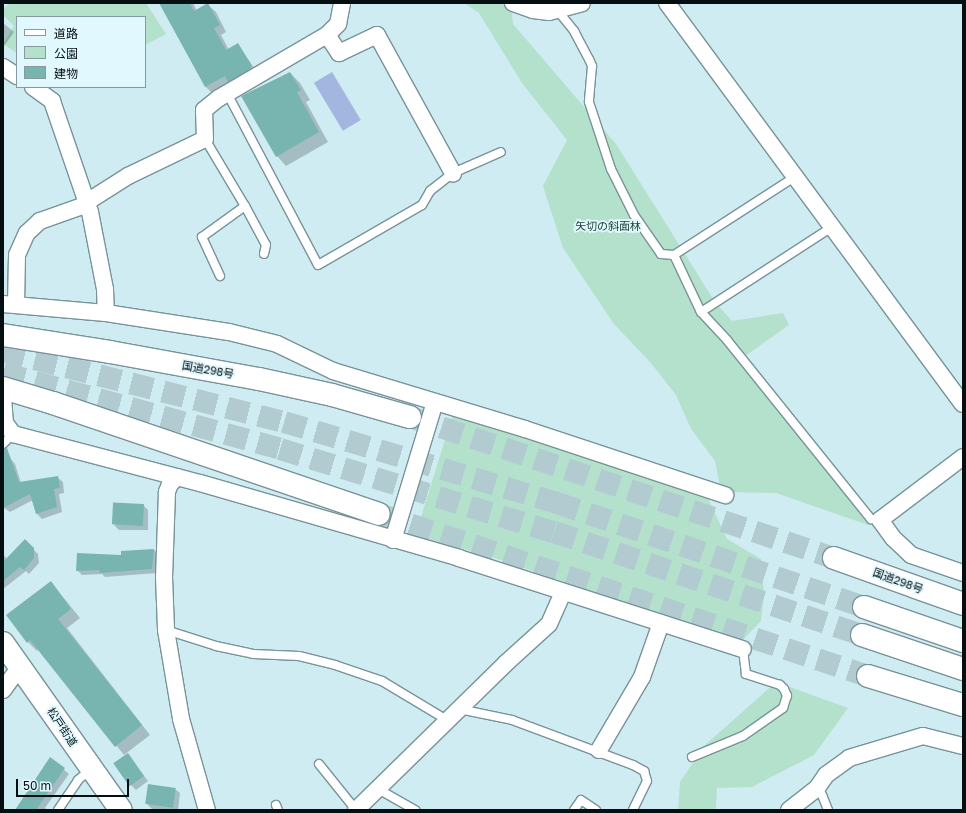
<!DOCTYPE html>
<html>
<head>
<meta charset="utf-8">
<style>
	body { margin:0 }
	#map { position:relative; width:966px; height:813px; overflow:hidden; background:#cfecf3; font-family:"Golos Text","Noto Sans JP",sans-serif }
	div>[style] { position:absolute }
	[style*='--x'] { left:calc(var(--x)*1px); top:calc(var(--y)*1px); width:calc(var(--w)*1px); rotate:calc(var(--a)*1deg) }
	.green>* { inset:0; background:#b4e1cb }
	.water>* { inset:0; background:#a2b6df; transform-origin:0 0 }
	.shadow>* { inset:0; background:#0003 }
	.building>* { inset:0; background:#79b5b0; transform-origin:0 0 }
	.trunk-tunnel>* { height:22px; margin-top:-11px; transform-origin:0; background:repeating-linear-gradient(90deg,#b1cbd1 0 22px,transparent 0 33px) }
	.motorway-tunnel>* { height:22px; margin-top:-11px; transform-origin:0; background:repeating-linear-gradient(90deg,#b1cbd1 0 22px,transparent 0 33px) }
	.roads { filter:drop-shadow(1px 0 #789399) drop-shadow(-1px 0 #789399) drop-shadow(0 1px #789399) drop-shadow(0 -1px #789399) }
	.service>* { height:8px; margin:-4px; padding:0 4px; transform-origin:4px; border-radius:4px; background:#fff }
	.minor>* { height:16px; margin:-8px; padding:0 8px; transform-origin:8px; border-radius:8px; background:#fff }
	.primary>* { height:22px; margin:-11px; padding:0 11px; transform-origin:11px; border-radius:11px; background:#fff }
	.trunk>* { height:22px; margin:-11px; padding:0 11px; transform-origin:11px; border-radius:11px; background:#fff }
	.motorway>* { height:22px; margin:-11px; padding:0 11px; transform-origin:11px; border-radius:11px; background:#fff }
	span { translate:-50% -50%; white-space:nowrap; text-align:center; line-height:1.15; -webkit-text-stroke:3.5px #e1f8fe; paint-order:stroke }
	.park-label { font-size:11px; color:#16402f }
	.street-label { font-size:11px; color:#050e10 }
	.frame { position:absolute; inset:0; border:4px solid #050e10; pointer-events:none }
	.legend { position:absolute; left:16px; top:16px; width:130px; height:72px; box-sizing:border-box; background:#e1f8fe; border:1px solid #899a9f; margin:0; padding:5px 7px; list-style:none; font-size:12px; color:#050e10 }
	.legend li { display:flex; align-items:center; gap:8px; height:20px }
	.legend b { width:20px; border:1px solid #899a9f }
	.scale { position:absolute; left:16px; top:779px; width:113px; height:18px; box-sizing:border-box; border:2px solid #050e10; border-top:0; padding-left:5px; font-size:12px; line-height:14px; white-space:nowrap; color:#050e10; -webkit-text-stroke:3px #e1f8fe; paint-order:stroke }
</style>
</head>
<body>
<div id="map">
	<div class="green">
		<i style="clip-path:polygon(10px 3px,146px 3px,166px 34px,145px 45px,145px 17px,17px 17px,17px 53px,3px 44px,14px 26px,3px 15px,3px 9px)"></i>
		<i style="clip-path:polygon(464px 3px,511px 3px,513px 24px,616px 144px,715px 302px,732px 321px,783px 313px,789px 325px,738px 361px,871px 526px,776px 493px,721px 492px,715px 461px,691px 429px,676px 395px,650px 362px,614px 324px,563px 248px,543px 186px,567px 140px,522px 83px,479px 13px)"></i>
		<i style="clip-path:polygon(453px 414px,708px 498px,727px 539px,761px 559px,764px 595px,761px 621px,741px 642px,486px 555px,415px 536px)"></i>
		<i style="clip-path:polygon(776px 682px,848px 708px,814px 755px,752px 787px,717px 788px,716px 810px,678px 810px,680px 782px,704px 746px)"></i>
	</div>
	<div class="water">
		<i style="left:332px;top:72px;width:56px;height:21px;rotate:59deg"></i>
	</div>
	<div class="shadow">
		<i style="clip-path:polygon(160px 3px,193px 3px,197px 11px,208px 5px,216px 12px,226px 32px,221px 35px,229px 50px,238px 44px,258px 74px,213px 94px,206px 87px)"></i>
		<i style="clip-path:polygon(3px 23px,14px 32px,4px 46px,3px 45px)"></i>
		<i style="clip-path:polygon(290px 73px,300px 83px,310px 100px,306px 102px,328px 142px,286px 166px,277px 156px)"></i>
		<i style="clip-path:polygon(10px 458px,15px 464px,21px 483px,57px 477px,63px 482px,64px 493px,59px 494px,62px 512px,42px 519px,37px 514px,33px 500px,10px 512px,3px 507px,3px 460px)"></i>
		<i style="clip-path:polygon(143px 505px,148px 510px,148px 530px,119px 530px,114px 525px)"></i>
		<i style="clip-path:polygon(25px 541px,38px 554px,39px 563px,29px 574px,26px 571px,3px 589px,3px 554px,7px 559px)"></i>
		<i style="clip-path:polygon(154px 550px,159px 554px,157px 573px,105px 577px,102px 574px,82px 575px,77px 570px,122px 556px,122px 552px)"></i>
		<i style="clip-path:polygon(51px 582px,80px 618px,67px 628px,150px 735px,124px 755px,39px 649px,37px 651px,28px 642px)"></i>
		<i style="clip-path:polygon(128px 755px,148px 781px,136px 790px,131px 785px)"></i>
		<i style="clip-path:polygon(50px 758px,69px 774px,45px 808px,48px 810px,21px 810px)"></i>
		<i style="clip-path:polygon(175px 789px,180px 793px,178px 810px,152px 809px,147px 804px)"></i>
	</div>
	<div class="building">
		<i style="clip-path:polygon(159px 3px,190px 3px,194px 11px,208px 3px,220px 25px,214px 28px,226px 50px,238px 43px,252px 66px,250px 69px,228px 82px,225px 76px,205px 87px)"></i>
		<i style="clip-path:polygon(290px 72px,301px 90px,297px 92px,319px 132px,276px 157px,241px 96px)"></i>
		<i style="clip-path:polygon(7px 448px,19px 482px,58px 476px,60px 488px,54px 489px,57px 507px,36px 514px,30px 494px,3px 508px,3px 449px)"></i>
		<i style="left:144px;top:504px;width:22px;height:31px;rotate:93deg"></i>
		<i style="clip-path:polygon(25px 539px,34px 548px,34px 558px,24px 570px,20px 567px,3px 581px,3px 562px)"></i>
		<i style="clip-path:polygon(154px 549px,152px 569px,100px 573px,99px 570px,76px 571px,77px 553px,121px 555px,121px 551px)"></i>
		<i style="clip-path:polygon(51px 581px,71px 609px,58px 619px,142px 725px,115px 747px,30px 640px,27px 643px,6px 615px)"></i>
		<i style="left:128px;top:753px;width:28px;height:18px;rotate:55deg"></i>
		<i style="clip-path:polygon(50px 757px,65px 768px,36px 810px,15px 810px)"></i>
		<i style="left:148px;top:784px;width:28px;height:20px;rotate:8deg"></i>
	</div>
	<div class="trunk-tunnel">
		<i style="--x:410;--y:417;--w:447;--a:18.4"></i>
		<i style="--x:379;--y:514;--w:515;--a:18.33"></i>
	</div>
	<div class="motorway-tunnel">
		<i style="--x:3;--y:351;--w:290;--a:14.2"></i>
		<i style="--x:284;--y:422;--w:285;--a:16.5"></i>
		<i style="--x:557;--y:503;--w:324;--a:18.7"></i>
		<i style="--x:3;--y:373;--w:287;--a:15.3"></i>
		<i style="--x:280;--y:449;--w:286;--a:16.9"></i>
		<i style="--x:554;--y:532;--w:325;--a:18.5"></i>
	</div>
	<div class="roads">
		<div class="service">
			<i style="--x:558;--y:11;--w:26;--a:51"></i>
			<i style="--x:574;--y:31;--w:32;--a:62"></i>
			<i style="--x:589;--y:59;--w:8;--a:67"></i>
			<i style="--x:592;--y:66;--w:36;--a:95"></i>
			<i style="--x:589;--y:102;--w:71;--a:71.8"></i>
			<i style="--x:611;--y:169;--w:51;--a:63.4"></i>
			<i style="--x:634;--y:215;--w:47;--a:55.3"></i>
			<i style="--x:661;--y:254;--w:13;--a:4"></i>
			<i style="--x:674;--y:255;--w:63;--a:64.7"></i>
			<i style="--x:701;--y:312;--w:38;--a:47"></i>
			<i style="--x:727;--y:340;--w:230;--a:51.2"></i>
			<i style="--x:871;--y:519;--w:9;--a:6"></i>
			<i style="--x:228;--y:95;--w:192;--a:62.1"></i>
			<i style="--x:318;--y:265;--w:120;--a:-30"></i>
			<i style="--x:422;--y:205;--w:16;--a:-60"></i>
			<i style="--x:430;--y:191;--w:29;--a:-38"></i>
			<i style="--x:453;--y:173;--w:52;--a:-23.6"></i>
			<i style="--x:205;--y:139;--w:78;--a:59.2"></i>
			<i style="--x:245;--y:206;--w:53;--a:144.2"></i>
			<i style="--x:202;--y:237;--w:43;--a:65.2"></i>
			<i style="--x:245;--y:206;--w:44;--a:61.7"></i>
			<i style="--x:266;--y:245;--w:9;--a:103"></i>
			<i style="--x:674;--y:255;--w:145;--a:-32.9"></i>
			<i style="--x:701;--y:312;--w:156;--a:-33"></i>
			<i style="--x:3;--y:444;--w:14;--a:-45"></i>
			<i style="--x:166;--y:630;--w:52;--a:17.7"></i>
			<i style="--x:216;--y:646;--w:38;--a:12"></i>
			<i style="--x:253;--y:654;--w:46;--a:2.5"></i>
			<i style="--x:299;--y:656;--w:37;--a:14"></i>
			<i style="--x:335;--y:665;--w:50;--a:18.8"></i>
			<i style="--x:382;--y:681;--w:76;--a:31"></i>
			<i style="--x:459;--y:709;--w:54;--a:11.7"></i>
			<i style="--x:512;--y:720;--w:129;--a:20.4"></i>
			<i style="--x:633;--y:765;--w:13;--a:29"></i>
			<i style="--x:644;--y:771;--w:10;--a:73"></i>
			<i style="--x:647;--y:781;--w:32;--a:116"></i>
			<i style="--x:692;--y:757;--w:55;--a:-22.4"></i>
			<i style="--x:743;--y:736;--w:49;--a:-35"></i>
			<i style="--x:783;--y:708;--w:13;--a:-72"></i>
			<i style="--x:787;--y:696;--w:8;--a:-113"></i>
			<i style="--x:784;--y:689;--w:6;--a:-135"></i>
			<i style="--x:780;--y:685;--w:36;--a:-162"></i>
			<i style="--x:746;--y:674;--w:25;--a:-97"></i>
			<i style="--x:319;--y:764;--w:59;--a:51.2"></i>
			<i style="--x:817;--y:788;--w:9;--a:54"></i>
			<i style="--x:822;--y:795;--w:16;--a:68"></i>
			<i style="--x:378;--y:789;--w:43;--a:29.6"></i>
			<i style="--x:276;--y:805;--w:5;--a:68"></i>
			<i style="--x:58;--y:810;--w:36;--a:-56"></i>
			<i style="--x:78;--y:780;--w:17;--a:-40"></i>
			<i style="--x:574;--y:810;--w:12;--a:-55"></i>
			<i style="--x:581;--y:800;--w:18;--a:34"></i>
		</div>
		<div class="minor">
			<i style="--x:513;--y:3;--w:21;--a:19"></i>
			<i style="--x:533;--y:10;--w:16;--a:7"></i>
			<i style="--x:549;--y:12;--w:34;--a:-15"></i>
			<i style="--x:667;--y:3;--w:498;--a:53.6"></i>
			<i style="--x:327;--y:35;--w:22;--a:56"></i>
			<i style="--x:339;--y:53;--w:42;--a:-25.3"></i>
			<i style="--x:377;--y:35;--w:158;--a:61.2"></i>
			<i style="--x:3;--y:67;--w:17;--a:33"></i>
			<i style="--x:33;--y:87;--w:24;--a:36"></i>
			<i style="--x:52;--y:101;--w:117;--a:71.1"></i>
			<i style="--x:90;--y:212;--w:78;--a:79"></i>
			<i style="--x:105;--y:289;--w:24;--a:88"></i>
			<i style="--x:87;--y:202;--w:49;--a:-32.4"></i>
			<i style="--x:128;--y:176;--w:85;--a:-25.7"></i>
			<i style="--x:205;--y:139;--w:29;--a:-92"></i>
			<i style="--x:204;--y:110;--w:19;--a:-39"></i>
			<i style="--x:219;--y:98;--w:125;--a:-30.3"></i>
			<i style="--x:327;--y:35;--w:16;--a:-45"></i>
			<i style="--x:338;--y:24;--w:21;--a:-79"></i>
			<i style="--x:3;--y:304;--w:103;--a:5"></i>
			<i style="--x:106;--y:313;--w:124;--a:8.8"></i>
			<i style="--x:229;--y:332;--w:49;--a:14"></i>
			<i style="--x:277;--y:344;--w:62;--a:25.7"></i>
			<i style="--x:333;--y:371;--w:201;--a:16.8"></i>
			<i style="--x:525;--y:429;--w:211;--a:18.3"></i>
			<i style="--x:16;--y:304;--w:49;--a:-88.8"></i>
			<i style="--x:17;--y:255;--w:24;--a:-66"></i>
			<i style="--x:27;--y:233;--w:18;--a:-43"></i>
			<i style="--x:40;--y:221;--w:51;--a:-19.5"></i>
			<i style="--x:3;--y:396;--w:27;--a:86"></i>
			<i style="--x:5;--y:423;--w:14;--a:54"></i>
			<i style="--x:13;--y:434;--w:193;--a:14.7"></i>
			<i style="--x:200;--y:483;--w:270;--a:16.1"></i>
			<i style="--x:459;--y:558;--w:298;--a:17.8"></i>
			<i style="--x:963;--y:457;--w:104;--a:142.8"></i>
			<i style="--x:880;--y:520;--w:22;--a:54"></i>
			<i style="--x:893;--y:538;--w:25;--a:43"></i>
			<i style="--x:911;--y:555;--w:55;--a:19.1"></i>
			<i style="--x:177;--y:477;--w:10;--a:135"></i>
			<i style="--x:170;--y:484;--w:9;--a:111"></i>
			<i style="--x:167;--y:492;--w:85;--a:92"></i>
			<i style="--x:164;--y:577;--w:53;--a:87.8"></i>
			<i style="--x:166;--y:630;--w:90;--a:80.4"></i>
			<i style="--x:181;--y:719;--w:95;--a:74.1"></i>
			<i style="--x:393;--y:540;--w:144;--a:-73.1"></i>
			<i style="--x:3;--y:690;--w:29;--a:-54"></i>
			<i style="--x:599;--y:750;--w:85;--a:-59.5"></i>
			<i style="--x:642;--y:677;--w:57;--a:-70.6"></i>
			<i style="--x:356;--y:810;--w:209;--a:-44.4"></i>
			<i style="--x:505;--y:664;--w:59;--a:-42.3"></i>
			<i style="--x:549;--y:624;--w:35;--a:-66"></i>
			<i style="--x:789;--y:810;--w:36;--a:-38"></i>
			<i style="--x:817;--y:788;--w:16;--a:-55"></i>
			<i style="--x:826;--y:775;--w:29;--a:-36"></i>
			<i style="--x:849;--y:758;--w:77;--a:-16.6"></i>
			<i style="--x:923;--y:736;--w:41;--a:14"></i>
		</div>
		<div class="primary">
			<i style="--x:3;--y:643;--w:204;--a:54.8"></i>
		</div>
		<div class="trunk">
			<i style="--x:3;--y:335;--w:108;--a:9"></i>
			<i style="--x:110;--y:352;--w:151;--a:10.3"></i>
			<i style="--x:259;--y:379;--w:75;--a:12.4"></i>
			<i style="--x:332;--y:395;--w:81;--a:15.8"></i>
			<i style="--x:3;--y:388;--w:52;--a:16.7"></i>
			<i style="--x:53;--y:403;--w:344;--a:18.8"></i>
			<i style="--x:834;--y:558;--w:137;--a:19.6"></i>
			<i style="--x:868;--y:676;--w:99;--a:17"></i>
		</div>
		<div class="motorway">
			<i style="--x:864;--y:607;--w:105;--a:19"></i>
			<i style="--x:862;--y:635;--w:107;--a:18.6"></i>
		</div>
	</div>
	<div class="park-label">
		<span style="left:608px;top:226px">矢切の斜面林</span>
	</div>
	<div class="street-label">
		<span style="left:208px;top:370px;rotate:10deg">国道298号</span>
		<span style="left:898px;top:581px;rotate:20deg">国道298号</span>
		<span style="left:62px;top:727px;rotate:56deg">松戸街道</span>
	</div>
	<div class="frame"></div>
	<ul class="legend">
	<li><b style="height:5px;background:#fff"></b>道路</li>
	<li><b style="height:11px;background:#b4e1cb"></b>公園</li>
	<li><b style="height:11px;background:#79b5b0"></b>建物</li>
	</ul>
	<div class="scale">50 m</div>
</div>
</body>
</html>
